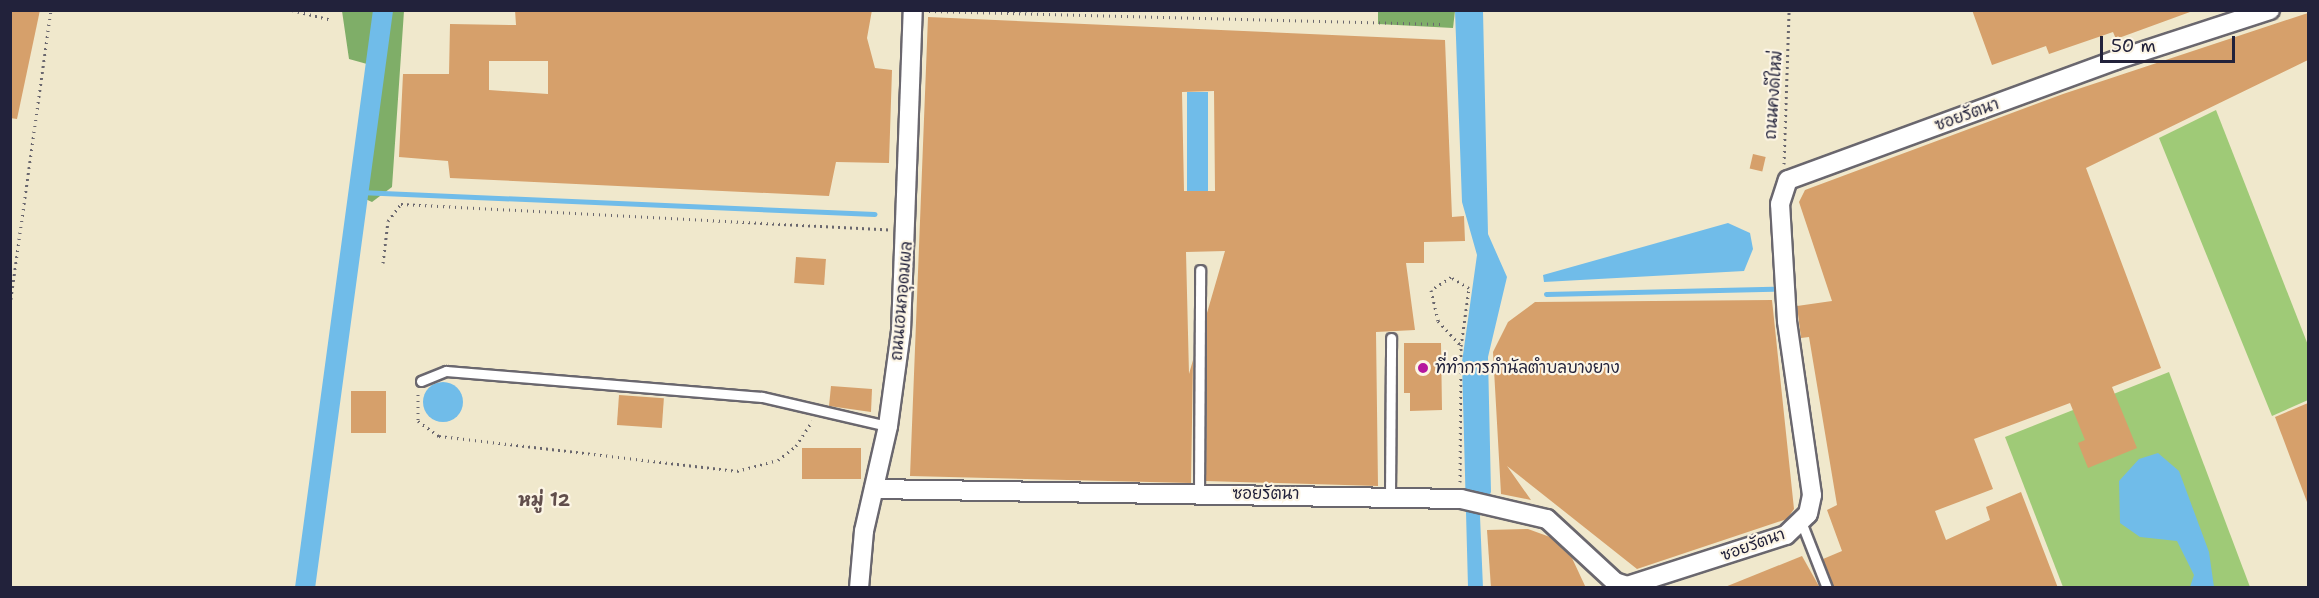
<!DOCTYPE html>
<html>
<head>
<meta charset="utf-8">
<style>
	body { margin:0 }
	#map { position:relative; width:2319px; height:598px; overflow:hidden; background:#f0e8cc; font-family:"Shantell Sans","Playpen Sans Thai",sans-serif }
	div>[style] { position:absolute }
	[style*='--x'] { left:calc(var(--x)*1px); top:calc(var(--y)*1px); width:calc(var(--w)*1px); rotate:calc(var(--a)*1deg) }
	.green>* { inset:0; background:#9fca77 }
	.forest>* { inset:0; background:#7fae68 }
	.water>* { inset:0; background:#70bce9; transform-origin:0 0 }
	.round { border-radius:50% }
	.stream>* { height:5px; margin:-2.5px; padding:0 2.5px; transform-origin:2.5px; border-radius:2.5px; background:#70bce9 }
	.canal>* { height:20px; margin:-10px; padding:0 10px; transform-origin:10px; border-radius:10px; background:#70bce9 }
	.building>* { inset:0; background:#d6a06b; transform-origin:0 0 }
	.path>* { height:3px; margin-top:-1.5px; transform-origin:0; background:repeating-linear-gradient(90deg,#6a676e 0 1.5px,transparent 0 6px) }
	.roads { filter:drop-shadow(2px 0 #6a676e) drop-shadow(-2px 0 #6a676e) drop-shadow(0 2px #6a676e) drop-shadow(0 -2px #6a676e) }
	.service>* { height:9px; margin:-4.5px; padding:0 4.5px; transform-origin:4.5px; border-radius:4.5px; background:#fff }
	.minor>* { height:18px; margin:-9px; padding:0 9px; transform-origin:9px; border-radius:9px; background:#fff }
	.dots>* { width:16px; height:16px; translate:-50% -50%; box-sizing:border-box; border:3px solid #fcf5e5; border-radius:50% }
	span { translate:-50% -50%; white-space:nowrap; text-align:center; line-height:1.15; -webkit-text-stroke:4.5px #fcf5e5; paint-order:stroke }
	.street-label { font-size:16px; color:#22223b }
	.poi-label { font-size:16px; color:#22223b }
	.left { translate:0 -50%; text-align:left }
	.neighbourhood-label { font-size:18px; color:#614e4c; font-weight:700 }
	.frame { position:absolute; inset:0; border:12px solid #22223b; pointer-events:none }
	.scale { position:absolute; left:2100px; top:36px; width:135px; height:27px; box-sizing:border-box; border:3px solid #22223b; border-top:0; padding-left:8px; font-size:18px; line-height:21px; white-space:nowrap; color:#22223b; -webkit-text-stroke:4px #fcf5e5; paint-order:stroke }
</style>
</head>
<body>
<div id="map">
	<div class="green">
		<i style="clip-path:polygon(2216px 110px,2308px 345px,2308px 400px,2272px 416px,2159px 138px)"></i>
		<i style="clip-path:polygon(2169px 372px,2250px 587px,2063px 587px,2005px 437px)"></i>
	</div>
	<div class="forest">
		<i style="clip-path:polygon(342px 11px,404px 11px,392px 187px,372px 202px,352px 193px,367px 64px,349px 59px)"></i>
		<i style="clip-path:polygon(1378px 11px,1455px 11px,1453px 28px,1378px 24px)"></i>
	</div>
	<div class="water">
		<i style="clip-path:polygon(1455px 11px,1483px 11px,1488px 234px,1507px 277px,1488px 357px,1491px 492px,1480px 516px,1483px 588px,1468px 587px,1462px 362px,1477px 255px,1462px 202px)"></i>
		<i style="left:1187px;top:92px;width:21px;height:99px"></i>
		<i style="clip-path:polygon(1728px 223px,1750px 233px,1753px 249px,1744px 271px,1544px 282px,1543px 275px)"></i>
		<i class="round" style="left:423px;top:382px;width:40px;height:40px"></i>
		<i style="clip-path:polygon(2158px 453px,2179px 471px,2209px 552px,2214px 587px,2190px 587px,2194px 575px,2177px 541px,2140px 537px,2120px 523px,2119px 481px,2139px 459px)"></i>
	</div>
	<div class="stream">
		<i style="--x:359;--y:192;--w:516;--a:2.44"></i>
		<i style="--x:1546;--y:294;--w:227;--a:-1.3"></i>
	</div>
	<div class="canal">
		<i style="--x:305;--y:588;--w:583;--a:-82.31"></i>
	</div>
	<div class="building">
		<i style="clip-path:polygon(10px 10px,40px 10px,17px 119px,10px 118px)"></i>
		<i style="clip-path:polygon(evenodd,515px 10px,872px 10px,867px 38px,875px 68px,892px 70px,889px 163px,836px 162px,829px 196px,450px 178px,448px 161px,399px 157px,403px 74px,449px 74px,450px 24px,516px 25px,515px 10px,489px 61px,548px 61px,548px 94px,489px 90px,489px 61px)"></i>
		<i style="clip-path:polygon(1972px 10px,2190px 10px,2190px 12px,2116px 39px,2113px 32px,2049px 54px,2046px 46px,1992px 65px)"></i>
		<i style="clip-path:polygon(2308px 13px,2308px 60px,2086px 168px,2161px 368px,2112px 387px,2137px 448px,2088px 468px,2078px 443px,2085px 440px,2070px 403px,1974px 439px,1993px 489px,1935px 511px,1946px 540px,1990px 520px,1986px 507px,2021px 492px,2058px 588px,1834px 588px,1823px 559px,1842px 551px,1827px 510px,1837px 505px,1809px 337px,1801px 338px,1797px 306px,1832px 301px,1799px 202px,1805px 190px,2063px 94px)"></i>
		<i style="clip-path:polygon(evenodd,928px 17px,1445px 40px,1452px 217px,1464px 216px,1465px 241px,1424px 242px,1424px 263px,1406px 263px,1415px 330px,1376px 332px,1378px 486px,1206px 481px,1207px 313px,1225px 251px,1186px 252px,1189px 374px,1193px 360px,1191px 483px,910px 476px,928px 17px,1214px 91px,1215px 191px,1184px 191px,1182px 92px,1214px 91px)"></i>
		<i style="left:1753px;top:154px;width:13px;height:15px;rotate:13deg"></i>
		<i style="left:796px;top:257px;width:30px;height:26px;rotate:4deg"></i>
		<i style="clip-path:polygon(1772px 300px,1794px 509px,1787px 519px,1637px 569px,1507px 466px,1531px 500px,1501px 494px,1493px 352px,1508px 322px,1535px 302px)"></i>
		<i style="clip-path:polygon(1404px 343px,1441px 343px,1442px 410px,1410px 411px,1410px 393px,1404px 393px)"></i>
		<i style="clip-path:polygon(831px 386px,872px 389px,871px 412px,829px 406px)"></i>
		<i style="left:351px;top:391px;width:35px;height:42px"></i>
		<i style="left:619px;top:395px;width:45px;height:30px;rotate:4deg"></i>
		<i style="clip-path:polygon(2308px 403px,2308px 502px,2307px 502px,2275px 417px)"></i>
		<i style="left:802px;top:448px;width:59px;height:31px"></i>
		<i style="clip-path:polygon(1528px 529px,1550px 537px,1572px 558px,1586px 588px,1491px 588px,1487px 530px)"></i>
		<i style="clip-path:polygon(1802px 556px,1820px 588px,1725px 588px,1725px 587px)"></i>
	</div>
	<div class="path">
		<i style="--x:292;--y:10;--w:38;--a:14"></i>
		<i style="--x:929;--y:11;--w:513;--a:1.45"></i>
		<i style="--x:1784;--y:164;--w:154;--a:-88.1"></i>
		<i style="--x:383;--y:263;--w:42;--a:-83.2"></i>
		<i style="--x:388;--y:221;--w:21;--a:-53"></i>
		<i style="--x:401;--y:204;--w:489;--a:3"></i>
		<i style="--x:10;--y:305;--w:298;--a:-82.1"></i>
		<i style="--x:418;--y:394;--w:27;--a:90"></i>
		<i style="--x:418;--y:421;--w:26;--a:36"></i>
		<i style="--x:439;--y:436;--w:300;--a:6.7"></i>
		<i style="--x:737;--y:471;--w:42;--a:-15"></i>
		<i style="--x:778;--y:460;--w:23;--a:-38"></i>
		<i style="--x:796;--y:446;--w:30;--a:-57"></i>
		<i style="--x:1460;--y:482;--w:136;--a:-89.6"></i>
		<i style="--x:1461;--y:346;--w:59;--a:-82.1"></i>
		<i style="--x:1469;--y:288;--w:21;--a:-149"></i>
		<i style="--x:1451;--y:277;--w:24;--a:147"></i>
		<i style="--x:1431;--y:290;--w:32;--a:77"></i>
		<i style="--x:1438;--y:321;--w:34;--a:47"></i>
	</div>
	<div class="roads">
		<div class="service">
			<i style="--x:421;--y:381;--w:27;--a:-22"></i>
			<i style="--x:446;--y:371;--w:317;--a:4.7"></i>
			<i style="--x:762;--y:397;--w:129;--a:13"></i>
			<i style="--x:1199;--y:494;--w:224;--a:-89.7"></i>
			<i style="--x:1390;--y:496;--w:158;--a:-89.6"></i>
			<i style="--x:1802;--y:524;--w:69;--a:68.7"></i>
		</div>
		<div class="minor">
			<i style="--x:874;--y:489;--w:587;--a:0.98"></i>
			<i style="--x:1461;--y:499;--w:88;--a:13.1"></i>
			<i style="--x:1547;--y:519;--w:93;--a:42.8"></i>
			<i style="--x:1615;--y:582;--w:13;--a:18"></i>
			<i style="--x:1627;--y:586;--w:167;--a:-17.8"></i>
			<i style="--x:1786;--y:535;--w:30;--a:-44"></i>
			<i style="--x:1808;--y:514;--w:19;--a:-78"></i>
			<i style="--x:1812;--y:495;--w:176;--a:-98.2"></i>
			<i style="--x:1787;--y:321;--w:117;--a:-93.4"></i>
			<i style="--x:1780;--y:204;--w:25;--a:-72"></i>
			<i style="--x:1788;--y:180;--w:349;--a:-20.1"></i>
			<i style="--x:2116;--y:60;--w:162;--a:-18"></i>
			<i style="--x:859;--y:588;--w:57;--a:-85"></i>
			<i style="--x:864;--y:531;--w:108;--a:-77.1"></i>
			<i style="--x:888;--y:426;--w:96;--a:-82.2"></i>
			<i style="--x:901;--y:331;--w:321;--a:-87.9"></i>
		</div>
	</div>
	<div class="dots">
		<i style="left:1423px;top:368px;background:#b5179e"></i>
	</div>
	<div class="street-label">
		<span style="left:1774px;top:95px;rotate:-86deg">ถนนคงดีใหม่</span>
		<span style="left:1967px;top:115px;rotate:-20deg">ซอยรัตนา</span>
		<span style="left:902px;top:301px;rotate:-85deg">ถนนเอนกอุดมผล</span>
		<span style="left:1266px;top:494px">ซอยรัตนา</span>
		<span style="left:1753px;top:545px;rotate:-20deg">ซอยรัตนา</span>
	</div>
	<div class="poi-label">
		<span class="left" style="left:1435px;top:368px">ที่ทำการกำนัลตำบลบางยาง</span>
	</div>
	<div class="neighbourhood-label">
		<span style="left:544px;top:500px">หมู่ 12</span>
	</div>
	<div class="frame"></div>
	<div class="scale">50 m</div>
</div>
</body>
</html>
